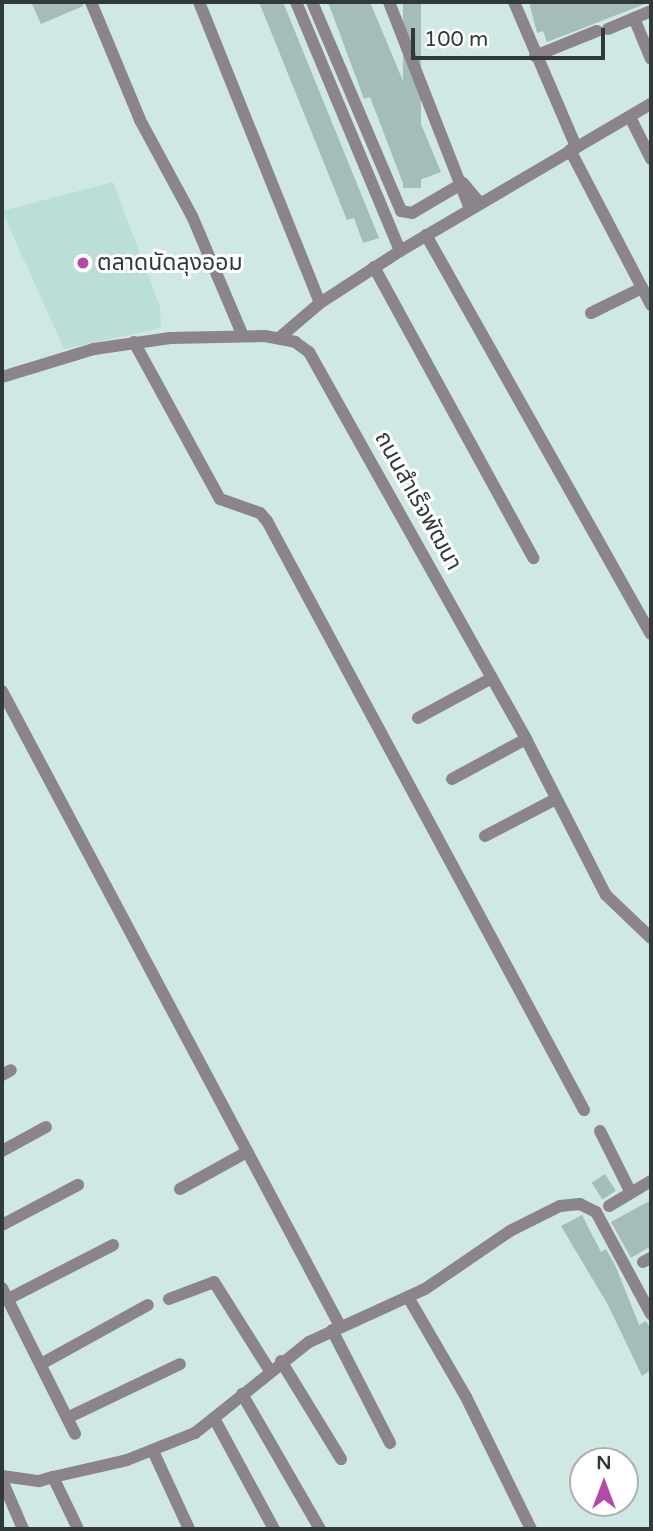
<!DOCTYPE html>
<html>
<head>
<meta charset="utf-8">
<style>
	body { margin:0 }
	#map { position:relative; width:653px; height:1531px; overflow:hidden; background:#cfe8e4; font-family:"Varela Round","Noto Sans Thai",sans-serif }
	div>[style] { position:absolute }
	[style*='--x'] { left:calc(var(--x)*1px); top:calc(var(--y)*1px); width:calc(var(--w)*1px); rotate:calc(var(--a)*1deg) }
	.built>* { inset:0; background:#bcded9 }
	.building>* { inset:0; background:#a5bdb9; transform-origin:0 0 }
	.minor>* { height:12px; margin:-6px; padding:0 6px; transform-origin:6px; border-radius:6px; background:#8b848a }
	.dots>* { width:19px; height:19px; translate:-50% -50%; box-sizing:border-box; border:4px solid #fff; border-radius:50% }
	span { translate:-50% -50%; white-space:nowrap; text-align:center; line-height:1.15; -webkit-text-stroke:6px #fff; paint-order:stroke }
	.poi-label { font-size:23px; color:#303a38 }
	.left { translate:0 -50%; text-align:left }
	.street-label { font-size:23px; color:#303a38 }
	.frame { position:absolute; inset:0; border:4px solid #303a38; pointer-events:none }
	.north { position:absolute; left:569px; top:1447px; width:70px; height:70px; box-sizing:border-box; background:#fff; border:2px solid #acb0af; border-radius:50%; rotate:0deg; font-size:19px; font-weight:700; line-height:28px; text-align:center; color:#303a38 }
	.north::after { content:''; display:block; margin:auto; width:24px; height:32px; background:#b249ab; clip-path:polygon(50% 0,100% 100%,50% 72%,0 100%) }
	.scale { position:absolute; left:411px; top:28px; width:194px; height:32px; box-sizing:border-box; border:4px solid #303a38; border-top:0; padding-left:9px; font-size:21px; line-height:24px; white-space:nowrap; color:#303a38; -webkit-text-stroke:5px #fff; paint-order:stroke }
</style>
</head>
<body>
<div id="map">
	<div class="built">
		<i style="clip-path:polygon(113px 182px,160px 307px,161px 328px,64px 349px,2px 211px)"></i>
	</div>
	<div class="building">
		<i style="clip-path:polygon(31px 2px,82px 2px,83px 6px,41px 24px)"></i>
		<i style="clip-path:polygon(259px 2px,283px 2px,379px 238px,363px 243px,354px 218px,347px 220px)"></i>
		<i style="clip-path:polygon(328px 2px,370px 2px,441px 172px,404px 186px,370px 97px,364px 99px)"></i>
		<i style="left:403px;top:2px;width:18px;height:186px"></i>
		<i style="clip-path:polygon(529px 2px,650px 2px,547px 42px,543px 31px,537px 33px)"></i>
		<i style="left:605px;top:1174px;width:20px;height:16px;rotate:57deg"></i>
		<i style="clip-path:polygon(651px 1200px,651px 1246px,631px 1258px,611px 1222px)"></i>
		<i style="clip-path:polygon(582px 1215px,601px 1252px,606px 1249px,616px 1267px,639px 1325px,646px 1321px,651px 1330px,651px 1370px,642px 1376px,608px 1305px,561px 1226px)"></i>
	</div>
	<div class="minor">
		<i style="--x:91;--y:2;--w:128;--a:67.4"></i>
		<i style="--x:140;--y:120;--w:109;--a:61.6"></i>
		<i style="--x:192;--y:216;--w:130;--a:67"></i>
		<i style="--x:199;--y:2;--w:324;--a:68.1"></i>
		<i style="--x:296;--y:2;--w:270;--a:67.3"></i>
		<i style="--x:312;--y:2;--w:227;--a:66.9"></i>
		<i style="--x:401;--y:211;--w:11;--a:10"></i>
		<i style="--x:412;--y:213;--w:59;--a:-30.5"></i>
		<i style="--x:389;--y:2;--w:222;--a:68.6"></i>
		<i style="--x:514;--y:2;--w:158;--a:66.8"></i>
		<i style="--x:634;--y:18;--w:44;--a:67.5"></i>
		<i style="--x:608;--y:29;--w:47;--a:-22.7"></i>
		<i style="--x:535;--y:56;--w:67;--a:-22"></i>
		<i style="--x:630;--y:117;--w:47;--a:63.4"></i>
		<i style="--x:570;--y:150;--w:175;--a:62.4"></i>
		<i style="--x:463;--y:183;--w:26;--a:50"></i>
		<i style="--x:426;--y:235;--w:458;--a:60.6"></i>
		<i style="--x:374;--y:267;--w:332;--a:61.3"></i>
		<i style="--x:591;--y:313;--w:57;--a:-26.1"></i>
		<i style="--x:279;--y:338;--w:54;--a:-40.5"></i>
		<i style="--x:320;--y:303;--w:95;--a:-33"></i>
		<i style="--x:400;--y:251;--w:291;--a:-30.4"></i>
		<i style="--x:134;--y:342;--w:179;--a:61.3"></i>
		<i style="--x:220;--y:499;--w:42;--a:19.3"></i>
		<i style="--x:260;--y:513;--w:11;--a:49"></i>
		<i style="--x:267;--y:521;--w:669;--a:61.71"></i>
		<i style="--x:2;--y:377;--w:96;--a:-16.9"></i>
		<i style="--x:94;--y:349;--w:77;--a:-8.2"></i>
		<i style="--x:170;--y:338;--w:95;--a:-1.2"></i>
		<i style="--x:265;--y:336;--w:31;--a:11"></i>
		<i style="--x:295;--y:342;--w:17;--a:36"></i>
		<i style="--x:309;--y:352;--w:444;--a:60.7"></i>
		<i style="--x:526;--y:739;--w:175;--a:62.9"></i>
		<i style="--x:606;--y:895;--w:62;--a:43.7"></i>
		<i style="--x:2;--y:691;--w:719;--a:61.97"></i>
		<i style="--x:418;--y:718;--w:84;--a:-28.4"></i>
		<i style="--x:452;--y:779;--w:84;--a:-28.4"></i>
		<i style="--x:485;--y:836;--w:78;--a:-27.6"></i>
		<i style="--x:2;--y:1075;--w:10;--a:-29"></i>
		<i style="--x:600;--y:1131;--w:69;--a:63.4"></i>
		<i style="--x:2;--y:1151;--w:50;--a:-28.6"></i>
		<i style="--x:180;--y:1189;--w:77;--a:-28.9"></i>
		<i style="--x:609;--y:1206;--w:49;--a:-30.8"></i>
		<i style="--x:2;--y:1225;--w:86;--a:-27.8"></i>
		<i style="--x:643;--y:1262;--w:9;--a:-27"></i>
		<i style="--x:2;--y:1288;--w:163;--a:63.4"></i>
		<i style="--x:408;--y:1297;--w:116;--a:59.9"></i>
		<i style="--x:466;--y:1397;--w:147;--a:63.8"></i>
		<i style="--x:8;--y:1299;--w:118;--a:-27.2"></i>
		<i style="--x:169;--y:1299;--w:48;--a:-20.7"></i>
		<i style="--x:214;--y:1282;--w:105;--a:57.8"></i>
		<i style="--x:332;--y:1330;--w:127;--a:62.8"></i>
		<i style="--x:281;--y:1361;--w:115;--a:58.5"></i>
		<i style="--x:41;--y:1364;--w:122;--a:-28.9"></i>
		<i style="--x:242;--y:1394;--w:156;--a:60"></i>
		<i style="--x:67;--y:1418;--w:125;--a:-25.5"></i>
		<i style="--x:215;--y:1420;--w:124;--a:61.6"></i>
		<i style="--x:153;--y:1451;--w:86;--a:65.2"></i>
		<i style="--x:2;--y:1476;--w:37;--a:8"></i>
		<i style="--x:39;--y:1481;--w:15;--a:-16"></i>
		<i style="--x:53;--y:1477;--w:58;--a:64.3"></i>
		<i style="--x:53;--y:1477;--w:76;--a:-12.9"></i>
		<i style="--x:127;--y:1460;--w:73;--a:-21.7"></i>
		<i style="--x:195;--y:1433;--w:146;--a:-38.6"></i>
		<i style="--x:309;--y:1342;--w:128;--a:-24.6"></i>
		<i style="--x:425;--y:1289;--w:103;--a:-34.3"></i>
		<i style="--x:510;--y:1231;--w:56;--a:-26.6"></i>
		<i style="--x:560;--y:1206;--w:20;--a:-6"></i>
		<i style="--x:580;--y:1204;--w:18;--a:27"></i>
		<i style="--x:596;--y:1212;--w:116;--a:61.7"></i>
		<i style="--x:2;--y:1480;--w:53;--a:66.8"></i>
	</div>
	<div class="dots">
		<i style="left:83px;top:263px;background:#b249ab"></i>
	</div>
	<div class="poi-label">
		<span class="left" style="left:97px;top:263px">ตลาดนัดลุงออม</span>
	</div>
	<div class="street-label">
		<span style="left:418px;top:501px;rotate:61deg">ถนนสำเร็จพัฒนา</span>
	</div>
	<div class="frame"></div>
	<div class="north">N</div>
	<div class="scale">100 m</div>
</div>
</body>
</html>
